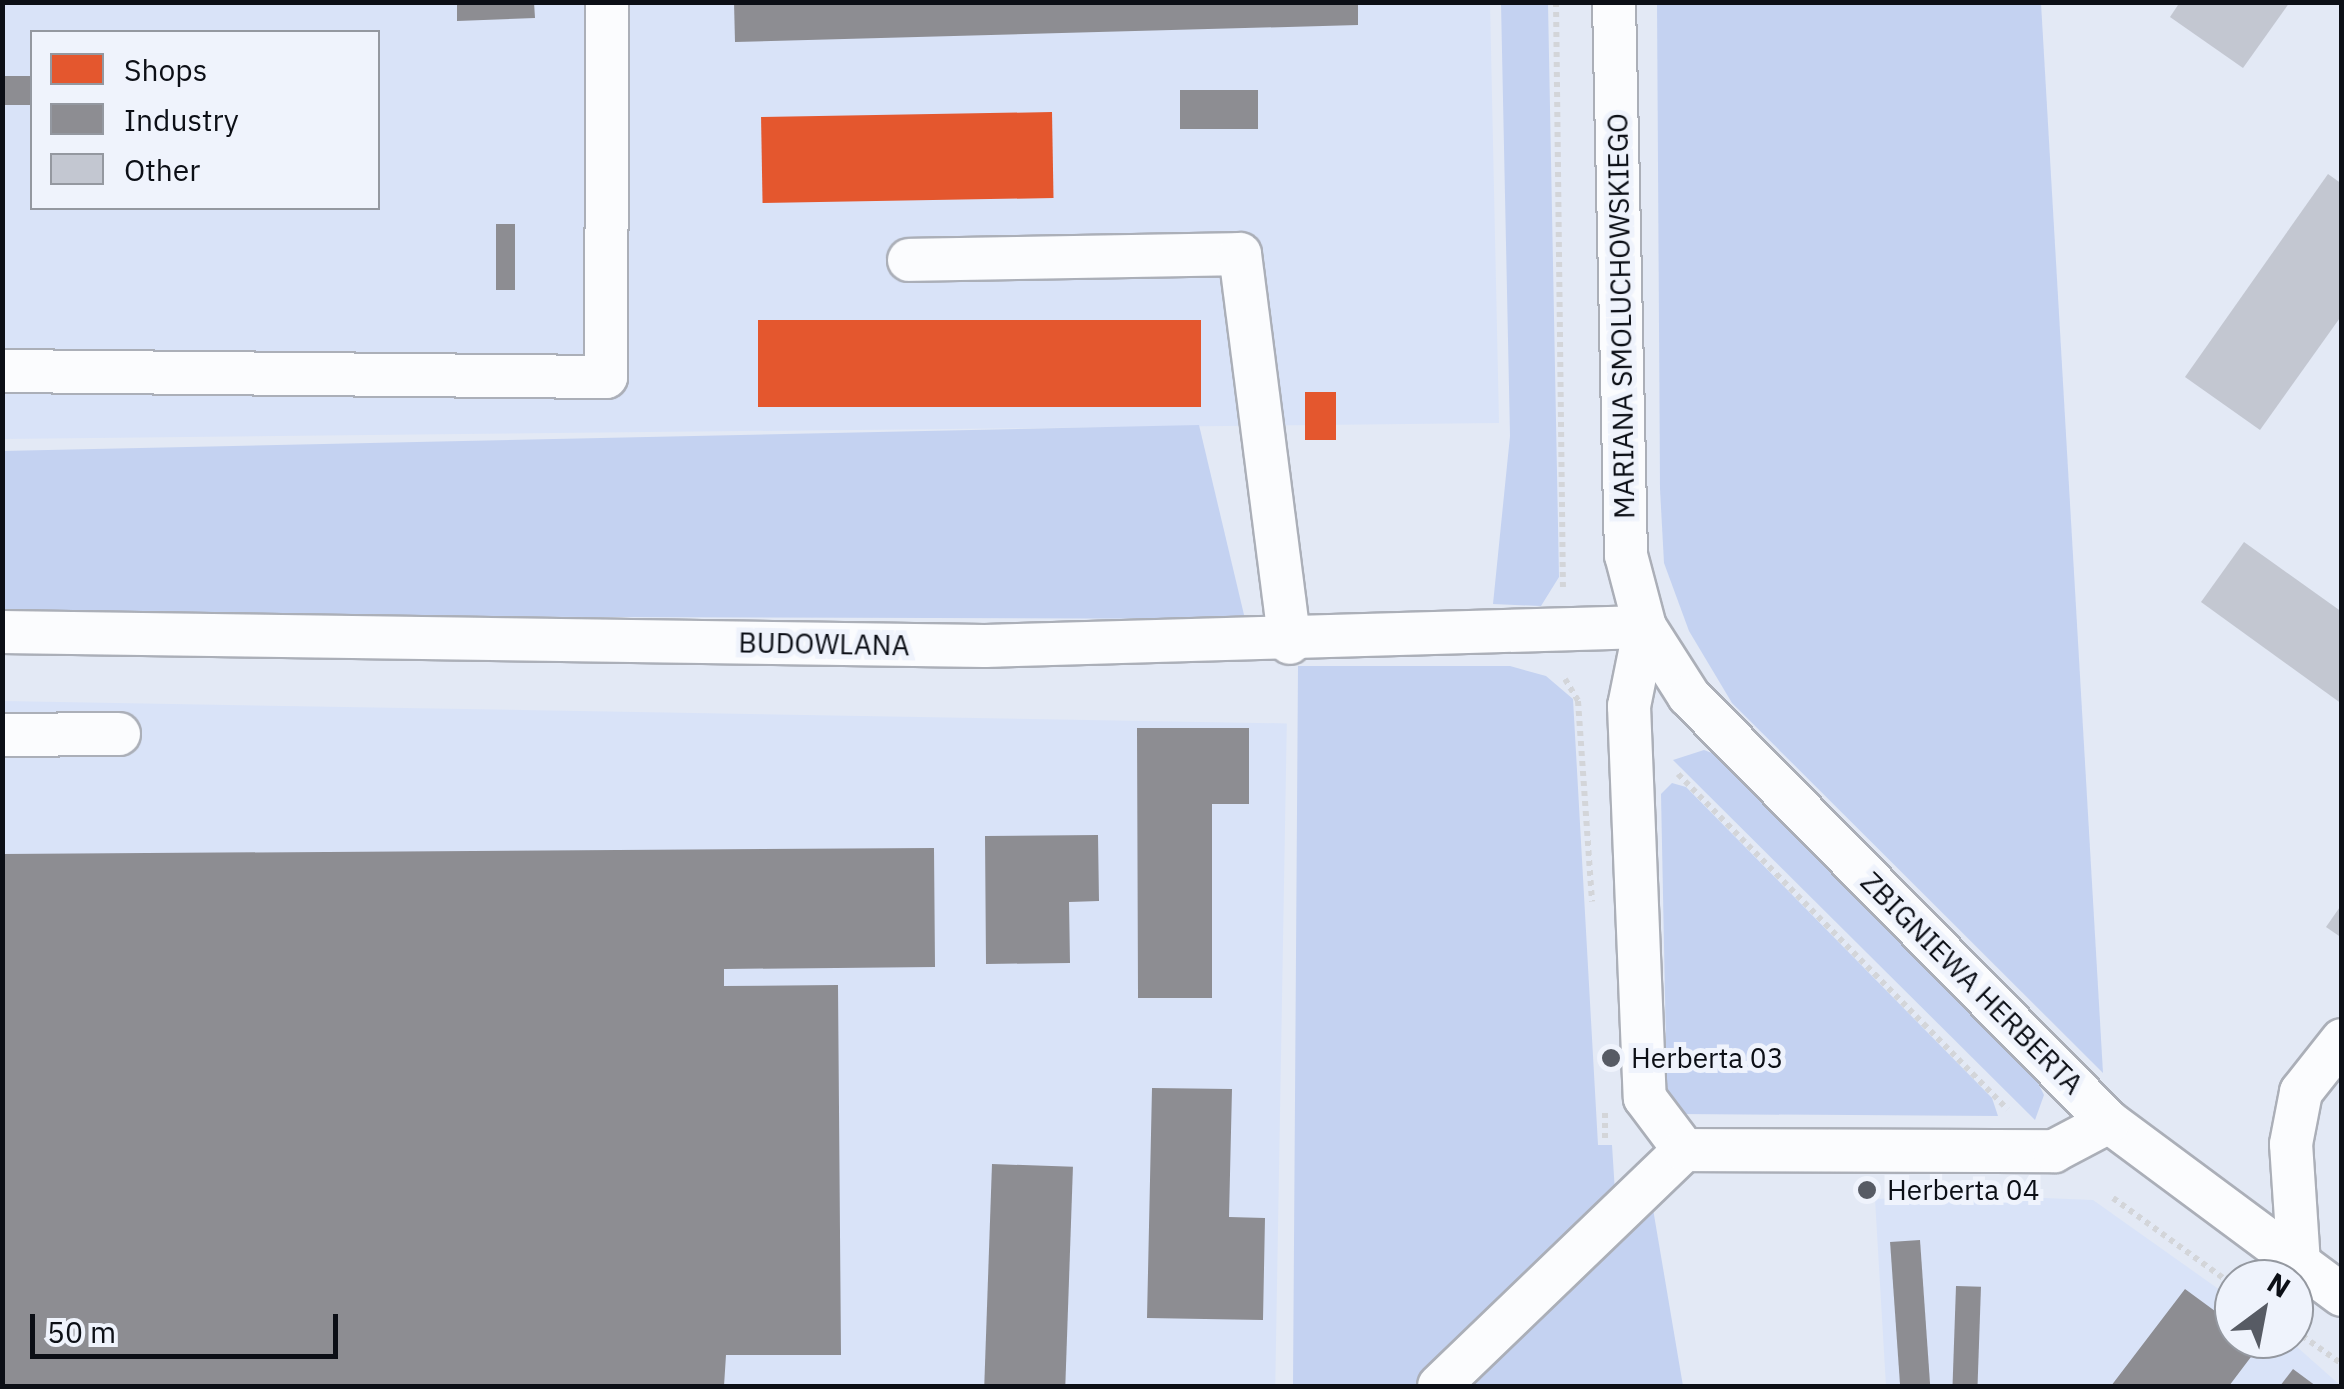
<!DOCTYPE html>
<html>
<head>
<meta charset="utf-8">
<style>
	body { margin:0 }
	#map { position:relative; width:2344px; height:1389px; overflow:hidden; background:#e3e9f5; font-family:"IBM Plex Sans",sans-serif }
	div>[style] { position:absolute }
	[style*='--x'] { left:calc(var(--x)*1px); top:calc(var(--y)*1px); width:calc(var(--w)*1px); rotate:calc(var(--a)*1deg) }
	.built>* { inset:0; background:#d9e3f8; transform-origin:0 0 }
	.green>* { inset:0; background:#c4d2f1 }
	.shops>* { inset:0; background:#e4572e; transform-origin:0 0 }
	.industry>* { inset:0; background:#8d8d92; transform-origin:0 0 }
	.building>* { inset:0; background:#c3c7d1 }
	.path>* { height:6px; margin-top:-3px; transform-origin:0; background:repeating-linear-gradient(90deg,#d3d5d9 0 5px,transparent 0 10px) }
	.roads { filter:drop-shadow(2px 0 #abafb8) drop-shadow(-2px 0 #abafb8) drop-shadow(0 2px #abafb8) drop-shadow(0 -2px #abafb8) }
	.minor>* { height:42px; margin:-21px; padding:0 21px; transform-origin:21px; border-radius:21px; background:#fbfcfe }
	.dots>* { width:28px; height:28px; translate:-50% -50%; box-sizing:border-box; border:5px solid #eff3fc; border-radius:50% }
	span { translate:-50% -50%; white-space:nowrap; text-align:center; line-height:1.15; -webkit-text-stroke:10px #eff3fc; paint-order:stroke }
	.street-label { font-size:28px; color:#0c0f16 }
	.poi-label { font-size:28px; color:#0c0f16 }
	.left { translate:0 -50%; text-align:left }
	.frame { position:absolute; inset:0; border:5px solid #0c0f16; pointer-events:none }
	.legend { position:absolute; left:30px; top:30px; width:350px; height:180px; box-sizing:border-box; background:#eff3fc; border:2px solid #9498a0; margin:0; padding:12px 18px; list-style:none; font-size:30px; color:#0c0f16 }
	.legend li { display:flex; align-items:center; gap:20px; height:50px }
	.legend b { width:50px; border:2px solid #9498a0 }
	.north { position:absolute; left:2214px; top:1259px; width:100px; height:100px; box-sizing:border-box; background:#eff3fc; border:2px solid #9498a0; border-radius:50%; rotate:32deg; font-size:28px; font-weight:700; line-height:40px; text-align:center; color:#0c0f16 }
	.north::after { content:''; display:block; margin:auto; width:35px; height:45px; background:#575b64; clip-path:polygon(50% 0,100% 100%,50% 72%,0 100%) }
	.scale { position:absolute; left:30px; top:1314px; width:308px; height:45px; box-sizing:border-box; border:5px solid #0c0f16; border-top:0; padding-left:12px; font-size:30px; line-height:35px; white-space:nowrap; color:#0c0f16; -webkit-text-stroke:8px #eff3fc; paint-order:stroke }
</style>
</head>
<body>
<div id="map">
	<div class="built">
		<i style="clip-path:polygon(evenodd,2px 3px,1490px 3px,1499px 423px,3px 439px,2px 3px,32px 32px,378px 32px,378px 208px,32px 208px,32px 32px)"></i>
		<i style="left:3px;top:701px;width:1284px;height:685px;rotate:1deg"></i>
		<i style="clip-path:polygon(1972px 1195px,2093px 1200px,2234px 1300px,2234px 1339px,2288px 1339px,2341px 1386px,1886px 1386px,1875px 1199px)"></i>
	</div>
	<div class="green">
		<i style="clip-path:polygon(1501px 3px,1548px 3px,1559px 577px,1541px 606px,1493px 604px,1510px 436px)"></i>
		<i style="clip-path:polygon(1657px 3px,2041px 3px,2103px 1073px,1732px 703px,1689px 631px,1664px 563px,1660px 489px)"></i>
		<i style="clip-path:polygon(1199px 425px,1245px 619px,3px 615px,2px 451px)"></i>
		<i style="clip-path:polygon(1298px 666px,1510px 666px,1546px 676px,1573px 699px,1598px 1145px,1612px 1145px,1615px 1192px,1420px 1386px,1293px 1386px)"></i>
		<i style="clip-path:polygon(1704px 750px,1720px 756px,2036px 1079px,2044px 1095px,2035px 1120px,1673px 760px)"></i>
		<i style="clip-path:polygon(1672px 783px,1686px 787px,1992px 1098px,1998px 1116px,1679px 1114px,1667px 1096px,1661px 794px)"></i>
		<i style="clip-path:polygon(1652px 1203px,1683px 1386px,1448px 1386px)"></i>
	</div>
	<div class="shops">
		<i style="left:1052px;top:112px;width:86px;height:291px;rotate:89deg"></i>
		<i style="left:1201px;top:320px;width:87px;height:443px;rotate:90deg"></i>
		<i style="left:1305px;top:392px;width:31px;height:48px"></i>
	</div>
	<div class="industry">
		<i style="clip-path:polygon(457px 2px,534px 2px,535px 18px,457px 21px)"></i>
		<i style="clip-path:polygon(734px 2px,1358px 2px,1358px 25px,735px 42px)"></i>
		<i style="left:5px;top:76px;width:27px;height:29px"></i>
		<i style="left:1258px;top:90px;width:39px;height:78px;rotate:90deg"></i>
		<i style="left:496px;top:224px;width:19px;height:66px"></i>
		<i style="clip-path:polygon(1137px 728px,1249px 728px,1249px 804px,1212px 804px,1212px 998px,1138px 998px)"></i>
		<i style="clip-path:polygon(1098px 835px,1099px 901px,1069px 902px,1070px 963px,986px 964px,985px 836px)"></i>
		<i style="clip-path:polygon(934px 848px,935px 967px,724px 969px,724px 986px,838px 985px,841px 1355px,726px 1355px,724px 1386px,2px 1386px,2px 854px)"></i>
		<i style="clip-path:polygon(1152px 1088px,1232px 1089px,1229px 1217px,1265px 1218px,1263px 1320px,1147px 1318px)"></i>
		<i style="left:992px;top:1164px;width:81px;height:222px;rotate:2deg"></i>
		<i style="left:1920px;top:1240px;width:146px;height:30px;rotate:86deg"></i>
		<i style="left:1956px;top:1286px;width:25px;height:102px;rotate:2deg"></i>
		<i style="clip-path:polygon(2185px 1289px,2234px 1325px,2234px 1339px,2260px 1345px,2229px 1386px,2111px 1386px)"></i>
		<i style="clip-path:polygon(2293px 1369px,2316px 1386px,2280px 1386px)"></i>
	</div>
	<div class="building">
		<i style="clip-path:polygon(2180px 2px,2290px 2px,2243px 68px,2170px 17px)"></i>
		<i style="clip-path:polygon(2328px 174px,2342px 184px,2342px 315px,2260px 430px,2185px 377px)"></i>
		<i style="clip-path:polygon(2244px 542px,2342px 612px,2342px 704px,2201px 602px)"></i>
		<i style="clip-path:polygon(2342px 904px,2342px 938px,2326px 927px)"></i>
	</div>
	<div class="path">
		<i style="--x:1556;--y:2;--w:589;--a:89.32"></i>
		<i style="--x:1565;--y:679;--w:26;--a:59"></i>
		<i style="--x:1578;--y:701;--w:201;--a:86"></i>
		<i style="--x:1678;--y:774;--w:470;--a:45.5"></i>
		<i style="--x:1605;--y:1113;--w:27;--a:90"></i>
		<i style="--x:2113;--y:1198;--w:150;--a:36"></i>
		<i style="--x:2294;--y:1330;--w:59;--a:35.3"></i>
	</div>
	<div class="roads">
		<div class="minor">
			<i style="--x:1614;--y:2;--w:553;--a:88.76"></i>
			<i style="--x:1626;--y:555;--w:74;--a:75.2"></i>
			<i style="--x:1645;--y:627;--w:82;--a:57.5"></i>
			<i style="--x:1689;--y:696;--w:598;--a:45.41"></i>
			<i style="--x:2109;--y:1122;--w:290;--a:36.6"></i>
			<i style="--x:909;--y:260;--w:331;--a:-1"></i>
			<i style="--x:1240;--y:254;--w:392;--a:82.7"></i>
			<i style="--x:2;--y:371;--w:604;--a:0.57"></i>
			<i style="--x:606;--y:377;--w:375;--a:-89.8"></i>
			<i style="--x:1645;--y:627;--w:81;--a:101.4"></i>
			<i style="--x:1629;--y:706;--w:392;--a:87.7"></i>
			<i style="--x:1645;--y:1098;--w:65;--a:53.1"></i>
			<i style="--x:2;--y:632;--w:983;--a:0.82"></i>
			<i style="--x:985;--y:646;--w:660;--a:-1.65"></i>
			<i style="--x:2;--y:735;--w:117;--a:-0.5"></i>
			<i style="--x:2299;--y:1264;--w:120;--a:-93.8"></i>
			<i style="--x:2291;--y:1144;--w:53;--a:-79.1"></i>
			<i style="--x:2301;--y:1092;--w:66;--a:-51.7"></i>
			<i style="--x:1439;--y:1386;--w:340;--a:-43.9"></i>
			<i style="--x:1684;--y:1150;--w:370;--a:0.2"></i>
			<i style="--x:2054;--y:1151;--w:62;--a:-27.8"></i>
		</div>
	</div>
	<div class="dots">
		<i style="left:1611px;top:1058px;background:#575b64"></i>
		<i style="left:1867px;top:1190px;background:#575b64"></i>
	</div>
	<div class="street-label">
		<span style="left:1621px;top:316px;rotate:-91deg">MARIANA SMOLUCHOWSKIEGO</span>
		<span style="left:824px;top:644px;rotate:1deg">BUDOWLANA</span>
		<span style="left:1972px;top:983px;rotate:45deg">ZBIGNIEWA HERBERTA</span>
	</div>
	<div class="poi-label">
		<span class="left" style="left:1631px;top:1058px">Herberta 03</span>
		<span class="left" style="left:1887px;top:1190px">Herberta 04</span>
	</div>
	<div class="frame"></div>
	<ul class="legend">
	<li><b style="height:28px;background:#e4572e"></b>Shops</li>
	<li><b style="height:28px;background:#8d8d92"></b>Industry</li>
	<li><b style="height:28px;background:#c3c7d1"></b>Other</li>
	</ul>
	<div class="north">N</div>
	<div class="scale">50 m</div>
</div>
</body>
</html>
